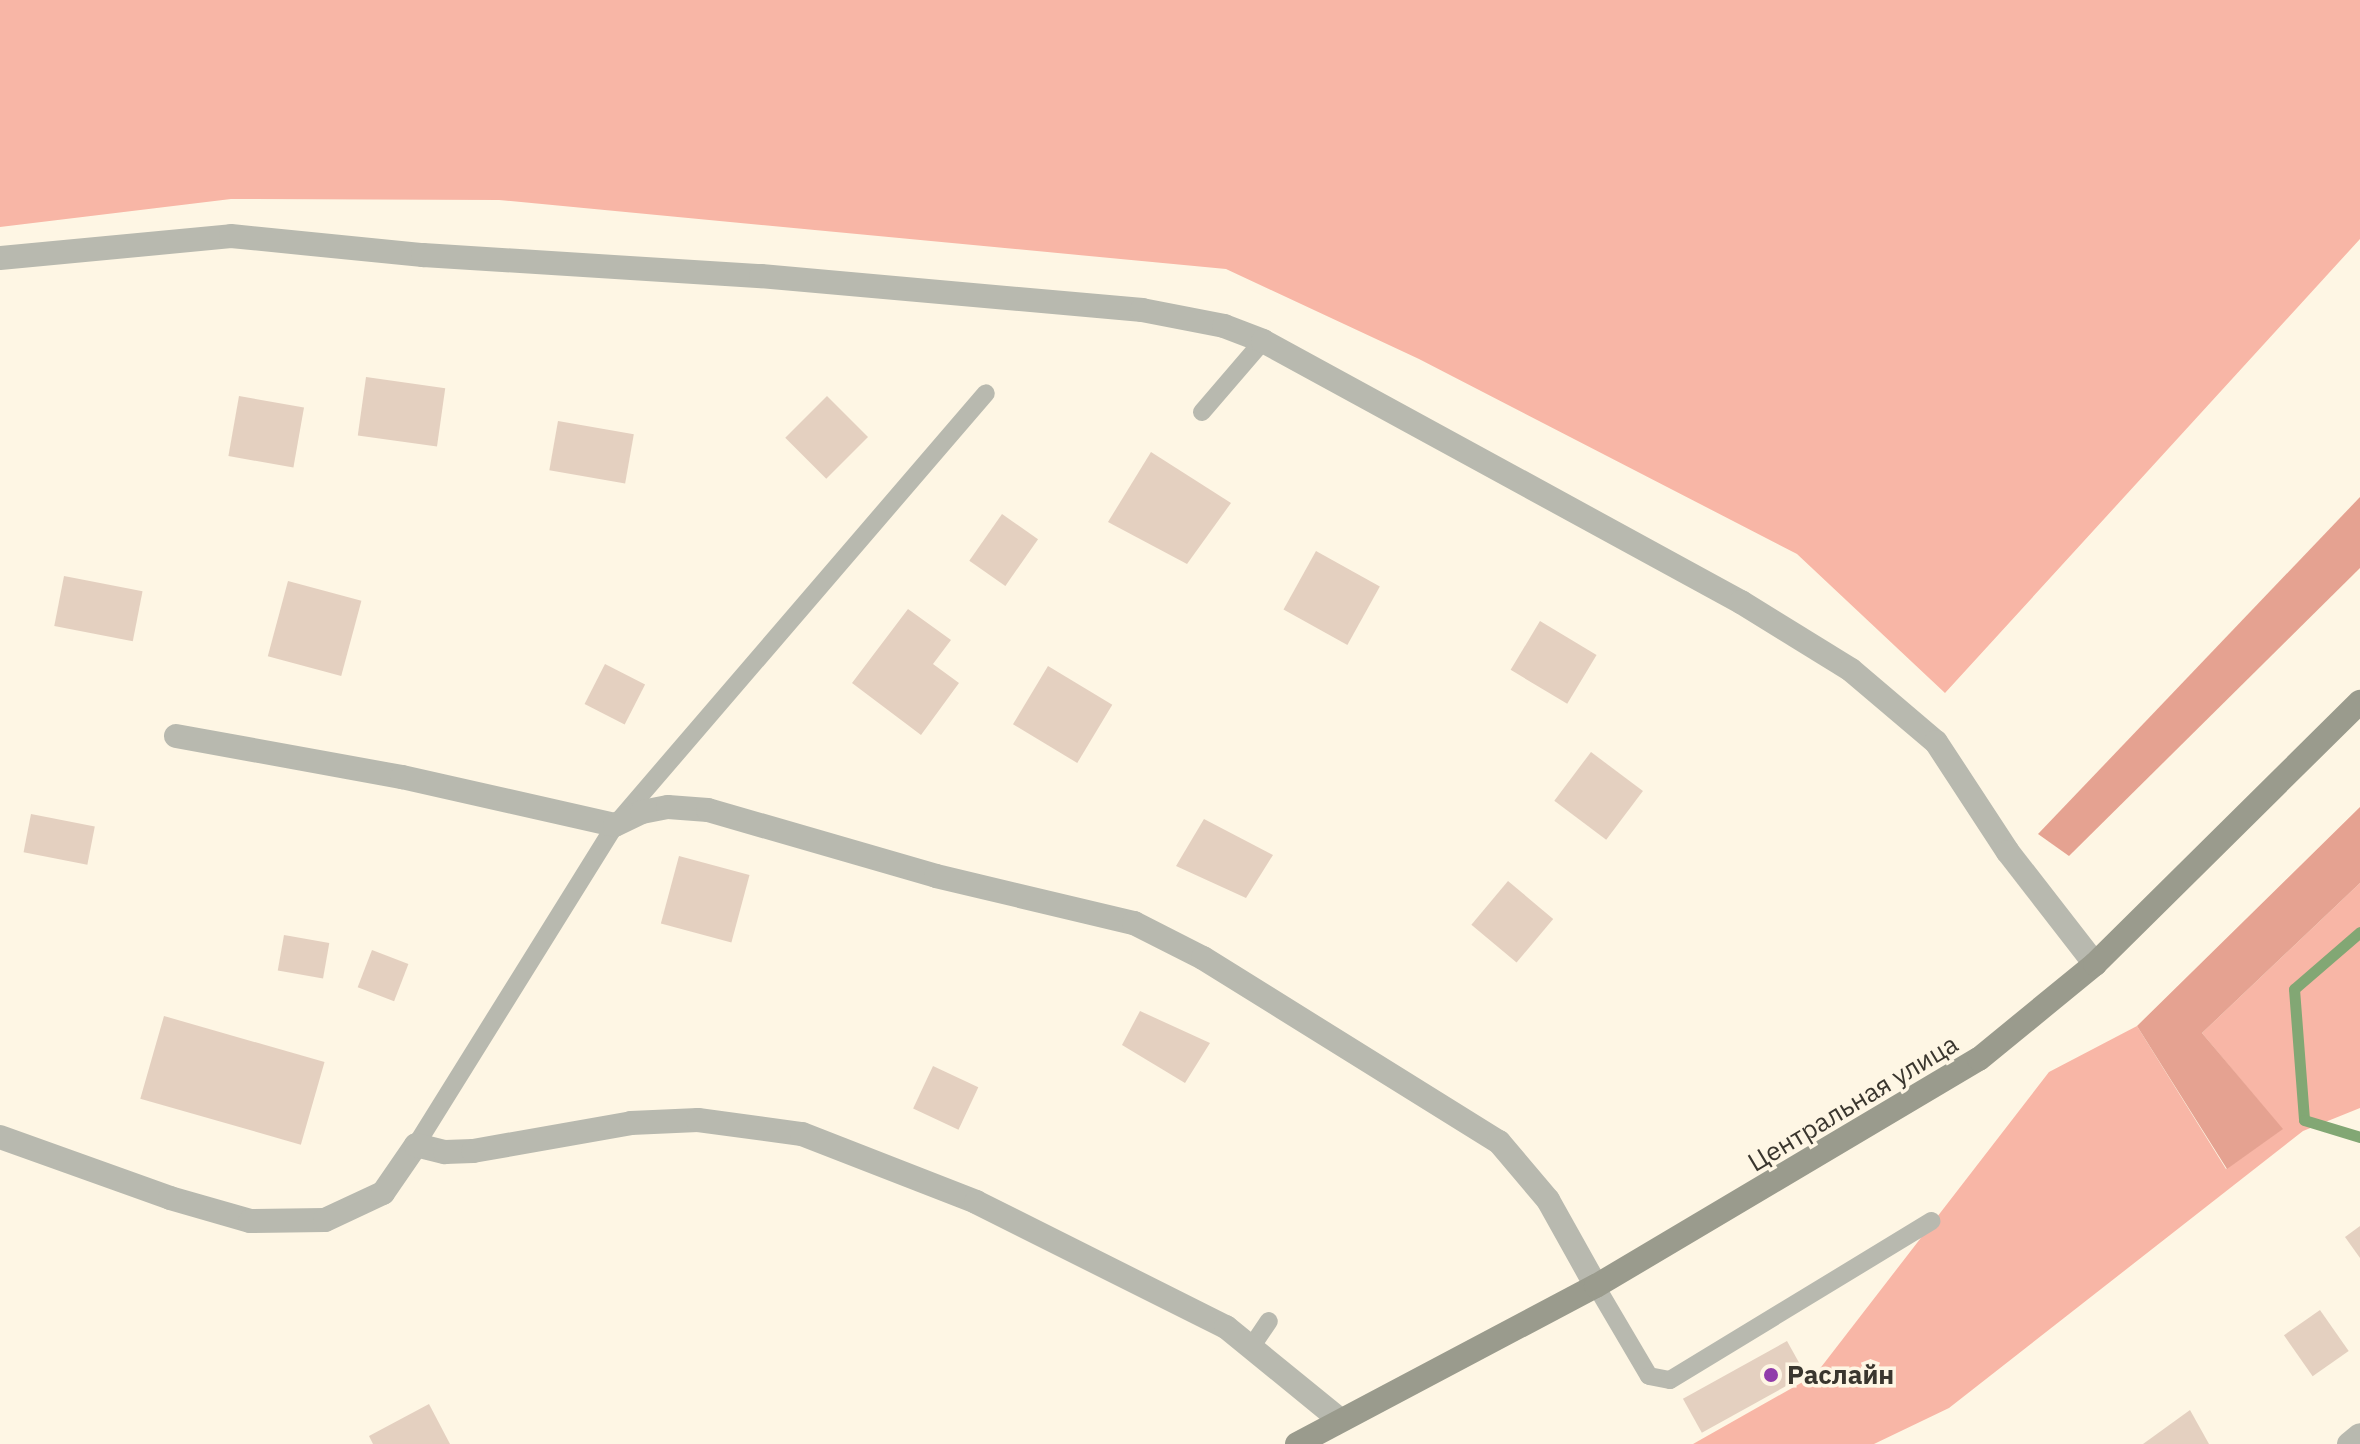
<!DOCTYPE html>
<html>
<head>
<meta charset="utf-8">
<style>
	body { margin:0 }
	#map { position:relative; width:2360px; height:1444px; overflow:hidden; background:#fef6e4; font-family:"IBM Plex Sans",sans-serif }
	div>[style] { position:absolute }
	[style*='--x'] { left:calc(var(--x)*1px); top:calc(var(--y)*1px); width:calc(var(--w)*1px); rotate:calc(var(--a)*1deg) }
	.green>* { inset:0; background:#f8b6a6 }
	.forest>* { inset:0; background:#e5a291 }
	.stream>* { height:11px; margin:-5.5px; padding:0 5.5px; transform-origin:5.5px; border-radius:5.5px; background:#82a774 }
	.building>* { inset:0; background:#e4d0c0; transform-origin:0 0 }
	.service>* { height:18px; margin:-9px; padding:0 9px; transform-origin:9px; border-radius:9px; background:#b8b9af }
	.minor>* { height:24px; margin:-12px; padding:0 12px; transform-origin:12px; border-radius:12px; background:#b8b9af }
	.secondary>* { height:24px; margin:-12px; padding:0 12px; transform-origin:12px; border-radius:12px; background:#9a9b8d }
	.dots>* { width:22px; height:22px; translate:-50% -50%; box-sizing:border-box; border:4px solid #fef6e4; border-radius:50% }
	span { translate:-50% -50%; white-space:nowrap; text-align:center; line-height:1.15; -webkit-text-stroke:7px #fef6e4; paint-order:stroke }
	.street-label { font-size:26px; color:#3a362e }
	.poi-label { font-size:26px; color:#3a362e; font-weight:700 }
	.left { translate:0 -50%; text-align:left }
</style>
</head>
<body>
<div id="map">
	<div class="green">
		<i style="clip-path:polygon(0 0,2360px 0,2360px 239px,1945px 693px,1797px 554px,1419px 359px,1226px 269px,499px 200px,231px 199px,0 227px)"></i>
		<i style="clip-path:polygon(2360px 883px,2360px 1108px,2303px 1131px,1949px 1408px,1874px 1444px,1693px 1444px,1815px 1375px,2049px 1072px,2137px 1026px,2226px 1169px,2282px 1129px,2202px 1033px)"></i>
	</div>
	<div class="forest">
		<i style="clip-path:polygon(2360px 497px,2360px 568px,2069px 856px,2038px 834px)"></i>
		<i style="clip-path:polygon(2360px 807px,2360px 883px,2202px 1033px,2283px 1129px,2227px 1169px,2137px 1026px)"></i>
	</div>
	<div class="stream">
		<i style="--x:2360;--y:932;--w:87;--a:139.2"></i>
		<i style="--x:2294;--y:989;--w:131;--a:85.6"></i>
		<i style="--x:2304;--y:1120;--w:59;--a:16.9"></i>
	</div>
	<div class="building">
		<i style="left:366px;top:377px;width:80px;height:59px;rotate:8deg"></i>
		<i style="left:239px;top:396px;width:66px;height:61px;rotate:10deg"></i>
		<i style="left:827px;top:396px;width:58px;height:59px;rotate:45deg"></i>
		<i style="left:558px;top:421px;width:77px;height:50px;rotate:10deg"></i>
		<i style="clip-path:polygon(1151px 452px,1231px 503px,1187px 564px,1108px 522px)"></i>
		<i style="left:1002px;top:514px;width:44px;height:57px;rotate:35deg"></i>
		<i style="left:1316px;top:551px;width:73px;height:67px;rotate:29deg"></i>
		<i style="left:64px;top:576px;width:80px;height:51px;rotate:11deg"></i>
		<i style="left:288px;top:581px;width:76px;height:78px;rotate:15deg"></i>
		<i style="clip-path:polygon(908px 609px,951px 640px,933px 664px,959px 683px,921px 735px,852px 683px)"></i>
		<i style="left:1540px;top:621px;width:66px;height:57px;rotate:31deg"></i>
		<i style="left:605px;top:664px;width:45px;height:45px;rotate:27deg"></i>
		<i style="left:1048px;top:666px;width:75px;height:68px;rotate:31deg"></i>
		<i style="left:1591px;top:752px;width:65px;height:61px;rotate:37deg"></i>
		<i style="left:31px;top:814px;width:65px;height:39px;rotate:11deg"></i>
		<i style="clip-path:polygon(1204px 819px,1273px 855px,1246px 898px,1176px 866px)"></i>
		<i style="left:679px;top:856px;width:73px;height:70px;rotate:15deg"></i>
		<i style="left:1508px;top:881px;width:59px;height:57px;rotate:40deg"></i>
		<i style="left:284px;top:935px;width:46px;height:36px;rotate:10deg"></i>
		<i style="left:372px;top:950px;width:39px;height:40px;rotate:21deg"></i>
		<i style="clip-path:polygon(1140px 1011px,1210px 1043px,1185px 1083px,1122px 1045px)"></i>
		<i style="left:164px;top:1016px;width:167px;height:86px;rotate:16deg"></i>
		<i style="left:933px;top:1066px;width:50px;height:47px;rotate:25deg"></i>
		<i style="clip-path:polygon(2360px 1226px,2360px 1258px,2345px 1237px)"></i>
		<i style="left:2320px;top:1310px;width:50px;height:44px;rotate:55deg"></i>
		<i style="left:1787px;top:1341px;width:39px;height:119px;rotate:61deg"></i>
		<i style="clip-path:polygon(429px 1404px,450px 1444px,373px 1444px,369px 1436px)"></i>
		<i style="clip-path:polygon(2190px 1410px,2209px 1444px,2143px 1444px)"></i>
	</div>
	<div class="service">
		<i style="--x:1202;--y:412;--w:94;--a:-49.3"></i>
		<i style="--x:416;--y:1145;--w:377;--a:-58.1"></i>
		<i style="--x:615;--y:825;--w:569;--a:-49.34"></i>
		<i style="--x:1596;--y:1286;--w:104;--a:59.5"></i>
		<i style="--x:1649;--y:1376;--w:21;--a:11"></i>
		<i style="--x:1670;--y:1380;--w:306;--a:-31.3"></i>
		<i style="--x:1252;--y:1346;--w:30;--a:-56"></i>
	</div>
	<div class="minor">
		<i style="--x:0;--y:258;--w:232;--a:-5.4"></i>
		<i style="--x:231;--y:236;--w:193;--a:5.7"></i>
		<i style="--x:423;--y:255;--w:339;--a:3.6"></i>
		<i style="--x:761;--y:276;--w:383;--a:5.1"></i>
		<i style="--x:1142;--y:310;--w:84;--a:11"></i>
		<i style="--x:1224;--y:326;--w:42;--a:21"></i>
		<i style="--x:1263;--y:341;--w:545;--a:28.64"></i>
		<i style="--x:1741;--y:602;--w:129;--a:31.7"></i>
		<i style="--x:1851;--y:670;--w:111;--a:40.3"></i>
		<i style="--x:1936;--y:742;--w:131;--a:56.8"></i>
		<i style="--x:2008;--y:852;--w:142;--a:52.2"></i>
		<i style="--x:176;--y:736;--w:230;--a:10.3"></i>
		<i style="--x:402;--y:777;--w:218;--a:12.7"></i>
		<i style="--x:615;--y:825;--w:30;--a:-26"></i>
		<i style="--x:642;--y:812;--w:26;--a:-11"></i>
		<i style="--x:668;--y:807;--w:40;--a:4.3"></i>
		<i style="--x:708;--y:810;--w:237;--a:16.1"></i>
		<i style="--x:936;--y:876;--w:204;--a:13.4"></i>
		<i style="--x:1134;--y:923;--w:77;--a:26.9"></i>
		<i style="--x:1203;--y:958;--w:349;--a:31.9"></i>
		<i style="--x:1499;--y:1142;--w:76;--a:49.8"></i>
		<i style="--x:1548;--y:1200;--w:98;--a:60.8"></i>
		<i style="--x:0;--y:1137;--w:181;--a:19.7"></i>
		<i style="--x:170;--y:1198;--w:83;--a:16"></i>
		<i style="--x:250;--y:1221;--w:75;--a:-0.8"></i>
		<i style="--x:325;--y:1220;--w:64;--a:-25"></i>
		<i style="--x:383;--y:1193;--w:58;--a:-55.5"></i>
		<i style="--x:416;--y:1145;--w:30;--a:14"></i>
		<i style="--x:445;--y:1152;--w:28;--a:-2"></i>
		<i style="--x:473;--y:1151;--w:160;--a:-10"></i>
		<i style="--x:631;--y:1123;--w:67;--a:-2.6"></i>
		<i style="--x:698;--y:1120;--w:105;--a:7.7"></i>
		<i style="--x:802;--y:1134;--w:187;--a:21.3"></i>
		<i style="--x:976;--y:1202;--w:280;--a:26.6"></i>
		<i style="--x:1226;--y:1327;--w:147;--a:39.2"></i>
		<i style="--x:2349;--y:1444;--w:14;--a:-39"></i>
	</div>
	<div class="secondary">
		<i style="--x:1297;--y:1444;--w:338;--a:-27.9"></i>
		<i style="--x:1596;--y:1286;--w:445;--a:-30.7"></i>
		<i style="--x:1979;--y:1059;--w:150;--a:-39.3"></i>
		<i style="--x:2095;--y:964;--w:373;--a:-44.7"></i>
	</div>
	<div class="dots">
		<i style="left:1771px;top:1375px;background:#913caa"></i>
	</div>
	<div class="street-label">
		<span style="left:1853px;top:1103px;rotate:-31deg">Центральная улица</span>
	</div>
	<div class="poi-label">
		<span class="left" style="left:1787px;top:1375px">Раслайн</span>
	</div>
</div>
</body>
</html>
